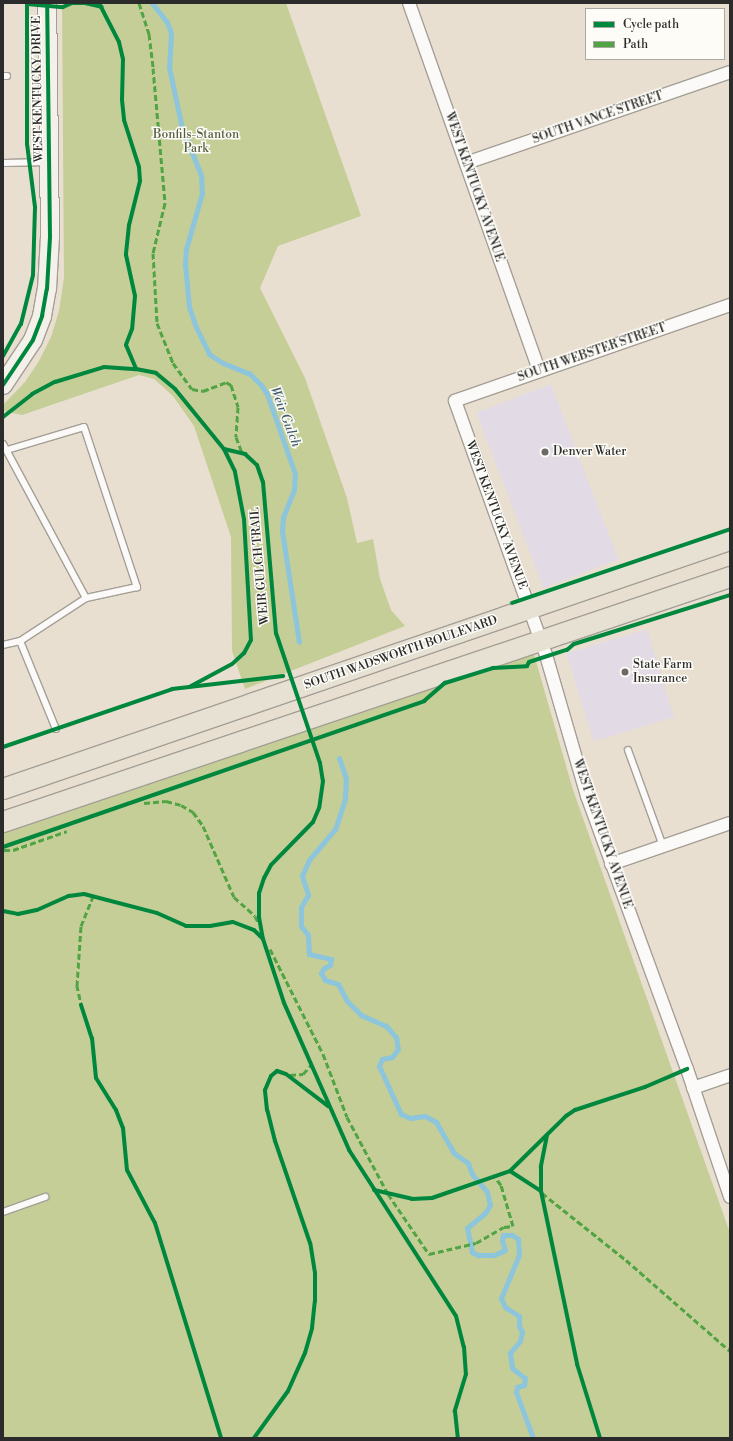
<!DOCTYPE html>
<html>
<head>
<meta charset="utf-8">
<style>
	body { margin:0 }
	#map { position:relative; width:733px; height:1441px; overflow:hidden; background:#e8dfd0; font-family:"Libre Bodoni",serif }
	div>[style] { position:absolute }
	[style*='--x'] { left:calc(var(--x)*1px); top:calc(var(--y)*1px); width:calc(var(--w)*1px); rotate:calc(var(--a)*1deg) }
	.built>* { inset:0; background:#e2dae5; transform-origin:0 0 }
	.green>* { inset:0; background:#c4ce96 }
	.stream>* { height:5px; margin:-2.5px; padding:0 2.5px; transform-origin:2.5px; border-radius:2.5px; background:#8cc5dc }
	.roads { filter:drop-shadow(1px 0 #a49f96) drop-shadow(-1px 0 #a49f96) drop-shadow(0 1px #a49f96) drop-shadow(0 -1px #a49f96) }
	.lane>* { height:6px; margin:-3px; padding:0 3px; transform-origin:3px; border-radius:3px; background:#fcfaf8 }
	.street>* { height:12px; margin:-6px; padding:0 6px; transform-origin:6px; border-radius:6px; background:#fcfaf8 }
	.secondary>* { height:18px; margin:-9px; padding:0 9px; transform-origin:9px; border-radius:9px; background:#f4f0ea }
	.primary>* { height:20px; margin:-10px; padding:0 10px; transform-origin:10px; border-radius:10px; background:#e7e1d4 }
	.quiet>* { height:3px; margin-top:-1.5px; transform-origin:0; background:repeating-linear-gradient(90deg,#51a443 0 6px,transparent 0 9px) }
	.cycleway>* { height:4px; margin:-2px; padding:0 2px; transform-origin:2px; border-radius:2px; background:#00873e }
	.dots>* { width:11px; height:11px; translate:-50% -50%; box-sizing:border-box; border:2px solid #fdfcf7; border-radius:50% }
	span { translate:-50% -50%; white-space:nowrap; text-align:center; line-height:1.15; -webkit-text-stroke:3px #fdfcf7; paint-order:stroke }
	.street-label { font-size:12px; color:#2b2b2b }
	.park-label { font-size:12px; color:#566040 }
	.poi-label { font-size:12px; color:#2b2b2b }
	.left { translate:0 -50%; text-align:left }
	.water-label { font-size:13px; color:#3f5d6b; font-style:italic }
	.frame { position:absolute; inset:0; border:4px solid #2b2b2b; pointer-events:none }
	.legend { position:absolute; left:585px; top:8px; width:140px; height:52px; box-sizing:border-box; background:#fdfcf7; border:1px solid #a9a8a5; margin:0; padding:5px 7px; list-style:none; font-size:12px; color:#2b2b2b }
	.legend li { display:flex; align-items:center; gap:8px; height:20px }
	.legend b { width:20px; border:1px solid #a9a8a5 }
</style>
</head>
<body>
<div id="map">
	<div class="built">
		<i style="left:551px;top:384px;width:188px;height:80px;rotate:69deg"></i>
		<i style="left:647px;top:629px;width:92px;height:84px;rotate:73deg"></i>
	</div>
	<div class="green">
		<i style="clip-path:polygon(62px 3px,286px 3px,361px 216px,278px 246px,260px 288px,305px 378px,347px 498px,357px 543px,373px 539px,380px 579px,391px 610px,405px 626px,245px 689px,232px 651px,231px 537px,194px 426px,173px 396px,154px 379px,139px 375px,22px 415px,3px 411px,3px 405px,25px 382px,39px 361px,51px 337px,59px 311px,64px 278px)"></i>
		<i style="clip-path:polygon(533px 651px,573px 790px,730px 1233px,730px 1438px,3px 1438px,3px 833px)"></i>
	</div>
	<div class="stream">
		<i style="--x:152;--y:3;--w:24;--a:52"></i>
		<i style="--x:167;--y:22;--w:12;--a:70"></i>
		<i style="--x:171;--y:33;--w:34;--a:93"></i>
		<i style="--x:169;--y:67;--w:62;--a:78"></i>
		<i style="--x:182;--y:128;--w:51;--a:68"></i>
		<i style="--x:201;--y:175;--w:18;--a:87"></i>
		<i style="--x:202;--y:193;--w:58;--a:105.9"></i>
		<i style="--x:186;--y:249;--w:15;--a:94"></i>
		<i style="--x:185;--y:264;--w:43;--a:84.7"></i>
		<i style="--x:189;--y:307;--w:21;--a:71"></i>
		<i style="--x:196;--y:327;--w:30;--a:64"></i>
		<i style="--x:209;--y:354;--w:17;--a:33"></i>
		<i style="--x:223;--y:363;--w:29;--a:22"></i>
		<i style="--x:250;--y:374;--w:16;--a:45"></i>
		<i style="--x:261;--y:385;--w:11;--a:56"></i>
		<i style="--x:267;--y:394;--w:85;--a:70.7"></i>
		<i style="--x:295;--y:474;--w:16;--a:94"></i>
		<i style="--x:294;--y:490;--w:29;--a:112"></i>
		<i style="--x:283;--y:517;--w:14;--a:94"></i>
		<i style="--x:282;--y:531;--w:112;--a:81.3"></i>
		<i style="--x:339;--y:758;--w:21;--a:71"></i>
		<i style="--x:346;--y:778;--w:21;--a:93"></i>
		<i style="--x:345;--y:799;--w:32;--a:108"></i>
		<i style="--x:335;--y:829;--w:40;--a:130"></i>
		<i style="--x:309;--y:860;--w:17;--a:114"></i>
		<i style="--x:302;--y:876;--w:20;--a:72"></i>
		<i style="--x:308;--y:895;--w:14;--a:120"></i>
		<i style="--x:301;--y:907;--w:19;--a:90"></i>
		<i style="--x:301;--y:926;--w:11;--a:52"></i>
		<i style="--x:308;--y:935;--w:19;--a:87"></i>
		<i style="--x:309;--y:954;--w:23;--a:13"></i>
		<i style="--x:331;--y:959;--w:6;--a:99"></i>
		<i style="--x:330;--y:965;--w:7;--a:153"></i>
		<i style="--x:324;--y:968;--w:6;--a:121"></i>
		<i style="--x:321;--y:973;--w:8;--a:60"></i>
		<i style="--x:325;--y:980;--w:14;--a:17"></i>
		<i style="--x:338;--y:984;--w:19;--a:62"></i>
		<i style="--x:347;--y:1001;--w:20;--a:45"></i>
		<i style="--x:361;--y:1015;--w:27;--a:24"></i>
		<i style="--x:386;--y:1026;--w:15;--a:48"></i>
		<i style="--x:396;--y:1037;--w:12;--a:81"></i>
		<i style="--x:398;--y:1049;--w:10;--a:127"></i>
		<i style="--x:392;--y:1057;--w:10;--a:169"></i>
		<i style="--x:382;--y:1059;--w:8;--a:113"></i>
		<i style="--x:379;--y:1066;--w:53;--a:65.4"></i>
		<i style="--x:401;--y:1114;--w:10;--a:24"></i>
		<i style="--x:410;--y:1118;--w:15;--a:-8"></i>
		<i style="--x:425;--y:1116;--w:13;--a:29"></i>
		<i style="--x:436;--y:1122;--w:36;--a:60"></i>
		<i style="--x:454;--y:1153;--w:17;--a:36"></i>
		<i style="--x:468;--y:1163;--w:12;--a:70"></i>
		<i style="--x:472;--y:1174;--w:23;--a:50"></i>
		<i style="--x:487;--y:1192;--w:13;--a:77"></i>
		<i style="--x:490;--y:1205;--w:9;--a:122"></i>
		<i style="--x:485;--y:1213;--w:23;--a:140"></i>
		<i style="--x:467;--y:1228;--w:25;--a:78"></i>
		<i style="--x:472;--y:1252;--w:7;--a:27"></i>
		<i style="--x:478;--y:1255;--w:16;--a:0"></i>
		<i style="--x:494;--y:1255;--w:12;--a:-24"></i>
		<i style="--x:505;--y:1250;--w:9;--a:-108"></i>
		<i style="--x:502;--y:1241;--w:6;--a:-81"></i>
		<i style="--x:503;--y:1235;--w:9;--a:0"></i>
		<i style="--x:512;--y:1235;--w:7;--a:34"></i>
		<i style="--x:518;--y:1239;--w:16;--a:86"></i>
		<i style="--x:519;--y:1255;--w:47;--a:112.7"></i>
		<i style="--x:501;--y:1298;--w:10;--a:66"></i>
		<i style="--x:505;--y:1307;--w:17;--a:33"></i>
		<i style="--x:519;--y:1316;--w:10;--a:90"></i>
		<i style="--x:519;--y:1326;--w:7;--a:63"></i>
		<i style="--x:522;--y:1332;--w:9;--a:103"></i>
		<i style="--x:520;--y:1341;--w:16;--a:130"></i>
		<i style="--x:510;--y:1353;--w:15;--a:82"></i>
		<i style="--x:512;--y:1368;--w:16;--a:38"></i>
		<i style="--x:525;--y:1378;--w:7;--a:98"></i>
		<i style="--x:524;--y:1385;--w:7;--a:164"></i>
		<i style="--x:517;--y:1387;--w:5;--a:101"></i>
		<i style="--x:516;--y:1392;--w:49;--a:69.7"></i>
	</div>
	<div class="roads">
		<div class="lane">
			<i style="--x:3;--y:76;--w:4;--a:0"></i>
			<i style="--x:3;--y:163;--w:45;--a:-1.3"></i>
			<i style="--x:3;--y:444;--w:175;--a:61.7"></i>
			<i style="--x:86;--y:598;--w:79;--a:146.9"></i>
			<i style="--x:20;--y:641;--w:17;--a:167"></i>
			<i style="--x:7;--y:450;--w:80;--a:-16.6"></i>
			<i style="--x:84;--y:427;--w:169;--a:71.7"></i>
			<i style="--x:137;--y:587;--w:52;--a:167.8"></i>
			<i style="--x:20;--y:641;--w:95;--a:67.8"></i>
			<i style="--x:628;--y:750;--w:102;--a:70"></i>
			<i style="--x:3;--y:1212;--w:45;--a:-19.7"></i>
		</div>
		<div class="street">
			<i style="--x:409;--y:3;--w:390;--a:70.5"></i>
			<i style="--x:466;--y:163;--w:279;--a:-19"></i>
			<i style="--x:730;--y:305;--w:291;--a:160.8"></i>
			<i style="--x:455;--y:401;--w:270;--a:70.3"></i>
			<i style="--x:546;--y:655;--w:147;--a:73.8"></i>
			<i style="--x:587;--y:796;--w:291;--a:69.9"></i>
			<i style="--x:687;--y:1069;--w:135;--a:71.4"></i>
			<i style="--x:611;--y:864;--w:126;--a:-19"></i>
			<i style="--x:693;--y:1088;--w:39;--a:-19"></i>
		</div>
		<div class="secondary">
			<i style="--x:3;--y:385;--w:54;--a:-56.3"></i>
			<i style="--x:33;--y:340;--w:26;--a:-69"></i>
			<i style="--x:42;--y:316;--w:27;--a:-80"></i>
			<i style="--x:47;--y:289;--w:52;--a:-86.7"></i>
			<i style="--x:50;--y:237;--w:234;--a:-90.7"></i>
		</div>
		<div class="primary">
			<i style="--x:3;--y:789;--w:768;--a:-18.91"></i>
			<i style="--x:3;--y:822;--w:767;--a:-18.62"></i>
		</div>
	</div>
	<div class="quiet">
		<i style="--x:139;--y:3;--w:33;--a:72"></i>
		<i style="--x:149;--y:34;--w:34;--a:83"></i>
		<i style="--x:153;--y:68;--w:136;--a:84.9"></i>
		<i style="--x:165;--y:203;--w:51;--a:103.5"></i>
		<i style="--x:153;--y:253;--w:70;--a:86.7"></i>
		<i style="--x:157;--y:323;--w:43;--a:68.2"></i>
		<i style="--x:173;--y:363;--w:32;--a:54"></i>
		<i style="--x:192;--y:389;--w:11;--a:10"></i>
		<i style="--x:203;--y:391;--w:25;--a:-21"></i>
		<i style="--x:226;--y:382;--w:6;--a:31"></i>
		<i style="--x:231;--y:385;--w:23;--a:72"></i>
		<i style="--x:238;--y:407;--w:30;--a:94"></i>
		<i style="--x:236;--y:437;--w:17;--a:69"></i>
		<i style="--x:144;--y:803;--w:22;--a:-5"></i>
		<i style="--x:166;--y:801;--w:16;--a:15"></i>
		<i style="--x:181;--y:805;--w:14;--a:30"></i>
		<i style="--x:193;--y:812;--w:17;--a:54"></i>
		<i style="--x:203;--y:826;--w:77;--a:66.4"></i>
		<i style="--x:234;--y:897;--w:28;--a:42"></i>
		<i style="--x:255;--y:916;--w:7;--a:63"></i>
		<i style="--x:4;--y:850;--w:9;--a:0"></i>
		<i style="--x:13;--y:850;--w:57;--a:-19.4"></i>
		<i style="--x:270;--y:949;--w:118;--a:63.2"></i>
		<i style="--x:323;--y:1054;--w:67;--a:69.1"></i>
		<i style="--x:347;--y:1117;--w:87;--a:62"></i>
		<i style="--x:388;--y:1194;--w:73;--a:55.7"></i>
		<i style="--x:429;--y:1254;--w:48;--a:-13.2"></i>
		<i style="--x:476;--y:1243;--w:32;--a:-30"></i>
		<i style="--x:504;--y:1227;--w:9;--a:-6"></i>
		<i style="--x:513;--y:1226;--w:43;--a:-106.3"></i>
		<i style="--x:501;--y:1185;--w:10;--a:-127"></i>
		<i style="--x:82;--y:1008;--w:23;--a:-103"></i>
		<i style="--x:77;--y:986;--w:60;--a:-86.2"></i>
		<i style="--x:81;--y:926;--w:32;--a:-68"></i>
		<i style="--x:290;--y:1075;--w:13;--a:-4"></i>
		<i style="--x:303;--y:1074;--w:12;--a:-48"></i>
		<i style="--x:542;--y:1193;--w:107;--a:38.6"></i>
		<i style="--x:626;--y:1260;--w:138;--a:41.2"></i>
	</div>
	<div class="cycleway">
		<i style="--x:99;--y:3;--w:44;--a:62.9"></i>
		<i style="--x:119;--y:42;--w:17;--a:77"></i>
		<i style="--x:123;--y:59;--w:41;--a:91.4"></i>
		<i style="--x:122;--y:100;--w:20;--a:84"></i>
		<i style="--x:124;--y:120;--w:49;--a:72.3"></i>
		<i style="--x:139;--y:167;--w:14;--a:86"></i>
		<i style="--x:140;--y:181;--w:45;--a:104"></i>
		<i style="--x:129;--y:225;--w:30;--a:96"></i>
		<i style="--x:126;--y:255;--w:42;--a:77.6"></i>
		<i style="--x:135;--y:296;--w:33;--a:95"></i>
		<i style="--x:132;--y:329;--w:17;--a:111"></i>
		<i style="--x:126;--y:345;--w:26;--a:67"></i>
		<i style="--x:27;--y:4;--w:36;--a:5"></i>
		<i style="--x:63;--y:7;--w:10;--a:-24"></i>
		<i style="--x:72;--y:3;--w:13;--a:0"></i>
		<i style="--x:85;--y:3;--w:17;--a:13"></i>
		<i style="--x:3;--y:356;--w:37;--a:-61"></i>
		<i style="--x:21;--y:324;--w:50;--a:-76.2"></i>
		<i style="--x:33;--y:275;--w:68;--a:-88.3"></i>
		<i style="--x:35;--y:207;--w:64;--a:-97.2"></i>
		<i style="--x:27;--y:144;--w:141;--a:-90"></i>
		<i style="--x:3;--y:385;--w:54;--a:-56.3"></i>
		<i style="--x:33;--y:340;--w:26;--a:-69"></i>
		<i style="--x:42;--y:316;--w:27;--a:-80"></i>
		<i style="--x:47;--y:289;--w:52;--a:-86.7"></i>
		<i style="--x:50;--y:237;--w:234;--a:-90.7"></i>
		<i style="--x:3;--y:417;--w:37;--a:-38"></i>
		<i style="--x:32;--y:394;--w:26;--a:-28"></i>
		<i style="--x:55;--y:382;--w:51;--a:-17"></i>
		<i style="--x:104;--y:367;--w:32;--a:4"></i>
		<i style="--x:136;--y:369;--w:20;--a:11"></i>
		<i style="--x:156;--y:373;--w:25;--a:40"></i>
		<i style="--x:175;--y:389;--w:77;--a:50.8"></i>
		<i style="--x:224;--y:449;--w:25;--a:64"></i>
		<i style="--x:235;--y:472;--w:48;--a:79.2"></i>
		<i style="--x:244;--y:519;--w:121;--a:86.7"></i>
		<i style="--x:251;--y:640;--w:15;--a:118"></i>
		<i style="--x:244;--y:653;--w:16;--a:137"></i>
		<i style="--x:232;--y:664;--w:47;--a:151.8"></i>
		<i style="--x:224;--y:449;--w:22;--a:13"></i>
		<i style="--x:245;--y:454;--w:16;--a:43"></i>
		<i style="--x:257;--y:465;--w:18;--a:71"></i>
		<i style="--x:263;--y:482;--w:152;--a:85.1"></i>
		<i style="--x:276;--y:633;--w:137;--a:71.3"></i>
		<i style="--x:320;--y:763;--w:18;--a:81"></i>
		<i style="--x:323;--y:781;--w:27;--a:98"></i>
		<i style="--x:319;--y:808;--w:15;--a:113"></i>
		<i style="--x:313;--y:822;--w:60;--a:134.3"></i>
		<i style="--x:271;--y:865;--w:15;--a:118"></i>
		<i style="--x:264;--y:878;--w:16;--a:108"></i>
		<i style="--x:259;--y:893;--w:24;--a:90"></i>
		<i style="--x:259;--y:917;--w:22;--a:80"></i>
		<i style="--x:263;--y:939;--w:67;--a:71.8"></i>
		<i style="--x:284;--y:1003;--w:161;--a:66.1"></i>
		<i style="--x:349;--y:1150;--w:197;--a:57.2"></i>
		<i style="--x:456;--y:1316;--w:32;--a:76"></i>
		<i style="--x:464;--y:1347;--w:27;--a:86"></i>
		<i style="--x:466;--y:1374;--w:39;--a:107"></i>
		<i style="--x:455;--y:1411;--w:27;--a:84"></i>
		<i style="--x:512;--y:603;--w:230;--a:-18.7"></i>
		<i style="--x:3;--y:747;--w:179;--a:-18.9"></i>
		<i style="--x:172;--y:689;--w:112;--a:-6.7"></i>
		<i style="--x:3;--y:847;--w:446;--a:-19.1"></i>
		<i style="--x:424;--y:701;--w:28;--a:-41"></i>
		<i style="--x:445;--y:683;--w:50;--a:-17.4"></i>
		<i style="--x:493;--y:668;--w:34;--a:-3"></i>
		<i style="--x:527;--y:666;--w:4;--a:-63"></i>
		<i style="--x:529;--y:662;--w:40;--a:-18"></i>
		<i style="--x:567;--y:650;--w:9;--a:-41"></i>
		<i style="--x:574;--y:644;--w:164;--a:-17.4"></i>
		<i style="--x:3;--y:911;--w:15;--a:11"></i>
		<i style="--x:18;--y:914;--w:19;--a:-12"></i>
		<i style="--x:37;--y:910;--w:35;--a:-24"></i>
		<i style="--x:69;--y:896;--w:15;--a:-8"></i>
		<i style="--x:84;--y:894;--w:75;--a:14.6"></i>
		<i style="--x:157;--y:913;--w:32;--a:24"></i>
		<i style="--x:186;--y:926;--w:24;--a:0"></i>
		<i style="--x:210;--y:926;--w:23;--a:-10"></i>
		<i style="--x:233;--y:922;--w:22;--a:21"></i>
		<i style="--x:254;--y:930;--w:13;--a:45"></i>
		<i style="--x:81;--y:1005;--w:35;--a:72"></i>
		<i style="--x:92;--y:1038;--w:40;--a:84.3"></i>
		<i style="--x:96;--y:1078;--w:38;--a:58"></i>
		<i style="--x:116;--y:1110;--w:19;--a:69"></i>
		<i style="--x:123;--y:1128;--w:42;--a:84.6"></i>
		<i style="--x:127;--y:1170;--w:60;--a:62.2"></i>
		<i style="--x:155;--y:1223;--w:225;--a:72.9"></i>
		<i style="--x:547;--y:1135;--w:33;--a:101"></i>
		<i style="--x:541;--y:1167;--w:24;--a:90"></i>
		<i style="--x:541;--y:1191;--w:177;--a:78.2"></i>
		<i style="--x:577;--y:1364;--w:77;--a:72.7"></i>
		<i style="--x:510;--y:1171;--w:78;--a:-44.5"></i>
		<i style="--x:566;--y:1116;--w:11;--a:-34"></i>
		<i style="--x:575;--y:1110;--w:74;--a:-18.2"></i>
		<i style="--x:645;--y:1087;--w:46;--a:-23.2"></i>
		<i style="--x:374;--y:1190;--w:39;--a:13"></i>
		<i style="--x:412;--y:1199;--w:20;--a:-3"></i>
		<i style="--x:432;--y:1198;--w:83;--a:-19.1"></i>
		<i style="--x:510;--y:1171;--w:37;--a:33"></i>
		<i style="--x:254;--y:1438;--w:58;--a:-54.1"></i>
		<i style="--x:288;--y:1391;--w:42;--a:-65.9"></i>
		<i style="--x:305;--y:1353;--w:26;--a:-74"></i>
		<i style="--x:312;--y:1328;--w:27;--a:-84"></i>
		<i style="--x:315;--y:1301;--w:28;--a:-90"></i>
		<i style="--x:315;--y:1273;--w:30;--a:-99"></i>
		<i style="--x:310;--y:1243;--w:108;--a:-108.9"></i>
		<i style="--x:275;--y:1141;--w:32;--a:-104"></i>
		<i style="--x:267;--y:1110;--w:20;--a:-96"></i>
		<i style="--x:265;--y:1090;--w:15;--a:-67"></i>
		<i style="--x:271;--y:1076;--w:8;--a:-40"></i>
		<i style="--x:277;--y:1071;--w:9;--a:18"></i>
		<i style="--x:286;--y:1074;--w:53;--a:37.3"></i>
	</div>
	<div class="dots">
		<i style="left:545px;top:452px;background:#6d6a65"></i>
		<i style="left:625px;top:672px;background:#6d6a65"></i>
	</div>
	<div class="street-label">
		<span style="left:38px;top:89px;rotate:-91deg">WEST KENTUCKY DRIVE</span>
		<span style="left:598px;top:118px;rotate:-19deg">SOUTH VANCE STREET</span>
		<span style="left:474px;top:187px;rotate:71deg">WEST KENTUCKY AVENUE</span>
		<span style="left:592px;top:353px;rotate:-19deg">SOUTH WEBSTER STREET</span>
		<span style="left:496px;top:515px;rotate:70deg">WEST KENTUCKY AVENUE</span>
		<span style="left:260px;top:566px;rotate:-95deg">WEIR GULCH TRAIL</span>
		<span style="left:401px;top:653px;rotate:-19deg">SOUTH WADSWORTH BOULEVARD</span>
		<span style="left:602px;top:834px;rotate:71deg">WEST KENTUCKY AVENUE</span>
	</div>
	<div class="park-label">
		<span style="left:196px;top:142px">Bonfils-Stanton<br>Park</span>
	</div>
	<div class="poi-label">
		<span class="left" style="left:553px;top:452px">Denver Water</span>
		<span class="left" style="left:633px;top:672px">State Farm<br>Insurance</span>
	</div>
	<div class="water-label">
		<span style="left:285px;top:417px;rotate:69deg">Weir Gulch</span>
	</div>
	<div class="frame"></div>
	<ul class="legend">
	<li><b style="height:5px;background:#00873e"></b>Cycle path</li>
	<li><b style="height:5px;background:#51a443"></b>Path</li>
	</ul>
</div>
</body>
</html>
